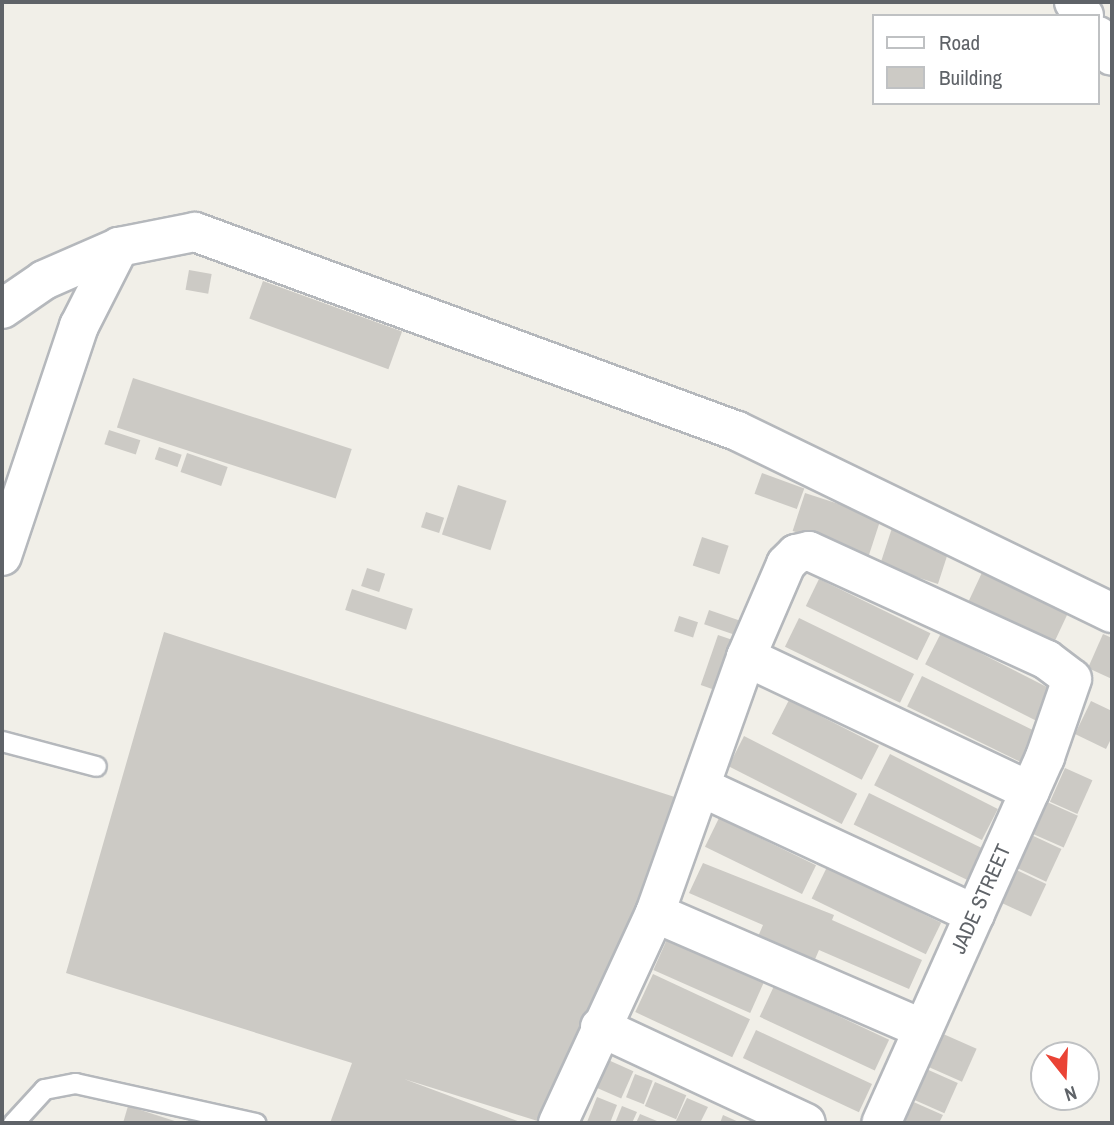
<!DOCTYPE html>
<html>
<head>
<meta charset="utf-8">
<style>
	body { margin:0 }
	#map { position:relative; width:1114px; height:1125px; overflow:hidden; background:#f1efe8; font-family:"Archivo Narrow",sans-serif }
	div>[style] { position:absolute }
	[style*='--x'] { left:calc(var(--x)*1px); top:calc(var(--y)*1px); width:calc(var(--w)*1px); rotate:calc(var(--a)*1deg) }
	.building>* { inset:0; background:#cccac5; transform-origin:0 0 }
	.roads { filter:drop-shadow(2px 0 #b5b8bc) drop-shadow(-2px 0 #b5b8bc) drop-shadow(0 2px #b5b8bc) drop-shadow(0 -2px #b5b8bc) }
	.lane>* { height:19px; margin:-9.5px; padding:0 9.5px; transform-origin:9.5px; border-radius:9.5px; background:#fff }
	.street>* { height:38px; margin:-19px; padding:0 19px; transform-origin:19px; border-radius:19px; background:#fff }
	.secondary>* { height:38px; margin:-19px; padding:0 19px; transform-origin:19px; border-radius:19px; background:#fff }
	span { translate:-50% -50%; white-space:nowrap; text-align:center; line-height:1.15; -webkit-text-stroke:5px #fff; paint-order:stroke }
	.street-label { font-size:21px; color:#5f6368 }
	.frame { position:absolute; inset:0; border:4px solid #5f6368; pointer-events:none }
	.legend { position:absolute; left:872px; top:14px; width:228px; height:91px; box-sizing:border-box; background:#fff; border:2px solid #bfc1c3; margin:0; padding:9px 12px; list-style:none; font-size:21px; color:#5f6368 }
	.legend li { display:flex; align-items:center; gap:14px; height:35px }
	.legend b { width:35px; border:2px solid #bfc1c3 }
	.north { position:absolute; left:1030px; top:1041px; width:70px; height:70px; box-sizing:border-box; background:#fff; border:2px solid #bfc1c3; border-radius:50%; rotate:162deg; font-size:19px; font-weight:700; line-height:28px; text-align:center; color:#5f6368 }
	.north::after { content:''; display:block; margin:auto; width:24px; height:32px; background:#ea4335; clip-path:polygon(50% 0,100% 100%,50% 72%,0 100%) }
</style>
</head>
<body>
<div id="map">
	<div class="building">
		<i style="left:189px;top:270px;width:23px;height:20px;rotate:10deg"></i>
		<i style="left:263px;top:281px;width:148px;height:40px;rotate:20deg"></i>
		<i style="left:133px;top:378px;width:230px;height:52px;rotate:18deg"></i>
		<i style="left:109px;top:430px;width:33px;height:15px;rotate:18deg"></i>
		<i style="left:159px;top:447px;width:24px;height:13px;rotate:19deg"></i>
		<i style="left:187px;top:453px;width:43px;height:20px;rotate:19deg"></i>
		<i style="left:762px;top:473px;width:45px;height:22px;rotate:20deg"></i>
		<i style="left:458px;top:485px;width:51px;height:52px;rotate:18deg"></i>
		<i style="left:805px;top:493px;width:80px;height:40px;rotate:18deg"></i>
		<i style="left:426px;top:512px;width:19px;height:16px;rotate:18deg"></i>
		<i style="left:892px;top:528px;width:61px;height:39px;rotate:18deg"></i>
		<i style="left:702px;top:537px;width:28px;height:30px;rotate:18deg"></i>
		<i style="left:986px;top:564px;width:95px;height:43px;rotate:25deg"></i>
		<i style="left:367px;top:568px;width:19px;height:19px;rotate:18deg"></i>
		<i style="left:819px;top:579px;width:124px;height:30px;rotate:26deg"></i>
		<i style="left:352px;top:589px;width:64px;height:22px;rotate:18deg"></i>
		<i style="left:709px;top:610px;width:43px;height:15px;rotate:19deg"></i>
		<i style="left:679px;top:616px;width:20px;height:16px;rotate:18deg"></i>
		<i style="left:799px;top:618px;width:128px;height:32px;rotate:26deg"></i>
		<i style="clip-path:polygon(164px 632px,684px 800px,544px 1123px,404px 1079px,523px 1123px,330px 1123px,352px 1063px,66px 973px)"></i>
		<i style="left:941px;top:633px;width:127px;height:35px;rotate:27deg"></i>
		<i style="clip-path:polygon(1103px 634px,1112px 638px,1112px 679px,1088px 668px)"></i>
		<i style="left:718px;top:635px;width:21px;height:53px;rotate:19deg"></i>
		<i style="left:922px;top:676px;width:126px;height:34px;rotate:26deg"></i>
		<i style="left:789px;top:700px;width:101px;height:38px;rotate:27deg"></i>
		<i style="clip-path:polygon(1091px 701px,1112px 711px,1112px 737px,1106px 749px,1075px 734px)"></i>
		<i style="left:744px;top:736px;width:127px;height:34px;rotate:27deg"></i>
		<i style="left:890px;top:754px;width:121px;height:35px;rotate:27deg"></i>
		<i style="left:1065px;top:768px;width:30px;height:37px;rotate:24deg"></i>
		<i style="left:869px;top:793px;width:126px;height:35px;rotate:26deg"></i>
		<i style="left:1045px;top:801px;width:36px;height:35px;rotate:24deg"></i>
		<i style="left:719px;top:818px;width:108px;height:32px;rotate:26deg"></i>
		<i style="left:1027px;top:833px;width:38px;height:36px;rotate:25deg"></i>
		<i style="clip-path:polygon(703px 863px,834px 915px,832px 920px,922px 960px,909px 989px,819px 950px,813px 964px,757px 939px,763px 925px,689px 893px)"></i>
		<i style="left:827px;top:867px;width:127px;height:35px;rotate:26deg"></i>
		<i style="left:1010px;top:867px;width:40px;height:36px;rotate:25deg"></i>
		<i style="left:668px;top:937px;width:106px;height:36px;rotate:24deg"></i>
		<i style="left:653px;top:974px;width:107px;height:42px;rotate:25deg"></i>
		<i style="left:774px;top:986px;width:127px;height:34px;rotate:25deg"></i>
		<i style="left:756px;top:1030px;width:128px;height:31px;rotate:25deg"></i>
		<i style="left:941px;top:1033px;width:39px;height:36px;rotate:24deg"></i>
		<i style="left:606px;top:1059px;width:30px;height:30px;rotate:24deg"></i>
		<i style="left:924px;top:1068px;width:37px;height:33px;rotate:24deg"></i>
		<i style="left:635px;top:1074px;width:19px;height:25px;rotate:21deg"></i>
		<i style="left:655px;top:1082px;width:34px;height:26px;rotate:23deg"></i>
		<i style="clip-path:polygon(597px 1097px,617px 1105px,610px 1123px,587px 1122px)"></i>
		<i style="clip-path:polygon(687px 1098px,708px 1107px,700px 1123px,676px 1121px)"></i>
		<i style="clip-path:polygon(909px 1100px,943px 1115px,939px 1123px,899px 1123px)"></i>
		<i style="clip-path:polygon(128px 1106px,181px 1123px,123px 1123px)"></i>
		<i style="clip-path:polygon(622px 1106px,637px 1112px,632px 1123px,615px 1123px)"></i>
		<i style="clip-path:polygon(640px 1114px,657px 1121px,656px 1123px,636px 1123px)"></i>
		<i style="clip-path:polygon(723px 1115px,741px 1123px,720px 1123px)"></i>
	</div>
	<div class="roads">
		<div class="lane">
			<i style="--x:2;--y:741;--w:97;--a:14.9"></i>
			<i style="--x:13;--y:1123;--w:46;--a:-47.6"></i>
			<i style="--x:44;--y:1089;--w:32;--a:-11"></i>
			<i style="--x:75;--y:1083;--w:185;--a:12.5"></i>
		</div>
		<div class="street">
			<i style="--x:746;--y:657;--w:314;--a:25.3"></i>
			<i style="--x:701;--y:787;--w:302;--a:24.9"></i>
			<i style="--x:655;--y:913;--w:292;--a:23.4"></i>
			<i style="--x:600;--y:1027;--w:227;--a:25"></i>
			<i style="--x:558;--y:1123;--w:231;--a:-65.2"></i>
			<i style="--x:655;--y:913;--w:272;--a:-70.4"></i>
			<i style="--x:746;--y:657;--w:101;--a:-66.7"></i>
			<i style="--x:786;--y:564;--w:14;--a:-45"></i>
			<i style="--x:796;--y:554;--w:13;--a:-13"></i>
			<i style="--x:809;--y:551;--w:262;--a:24.6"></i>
			<i style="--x:1047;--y:660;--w:31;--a:37"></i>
			<i style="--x:1072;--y:679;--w:83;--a:109.1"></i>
			<i style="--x:1045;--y:757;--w:401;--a:114.1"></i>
		</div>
		<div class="secondary">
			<i style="--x:1074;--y:2;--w:17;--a:54"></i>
			<i style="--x:1098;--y:36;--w:24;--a:55"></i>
			<i style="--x:2;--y:309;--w:51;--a:-34.6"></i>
			<i style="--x:44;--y:280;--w:82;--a:-23.7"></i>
			<i style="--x:2;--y:556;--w:243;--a:-71.5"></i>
			<i style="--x:79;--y:326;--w:89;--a:-63.1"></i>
			<i style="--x:119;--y:247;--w:77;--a:-11.2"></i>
			<i style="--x:195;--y:232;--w:577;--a:20.16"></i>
			<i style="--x:737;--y:431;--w:417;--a:25.9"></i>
		</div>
	</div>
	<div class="street-label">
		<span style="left:981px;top:899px;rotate:-66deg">JADE STREET</span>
	</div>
	<div class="frame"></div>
	<ul class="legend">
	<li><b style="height:9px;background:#fff"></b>Road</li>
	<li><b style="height:19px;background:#cccac5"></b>Building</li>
	</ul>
	<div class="north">N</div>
</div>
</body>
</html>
